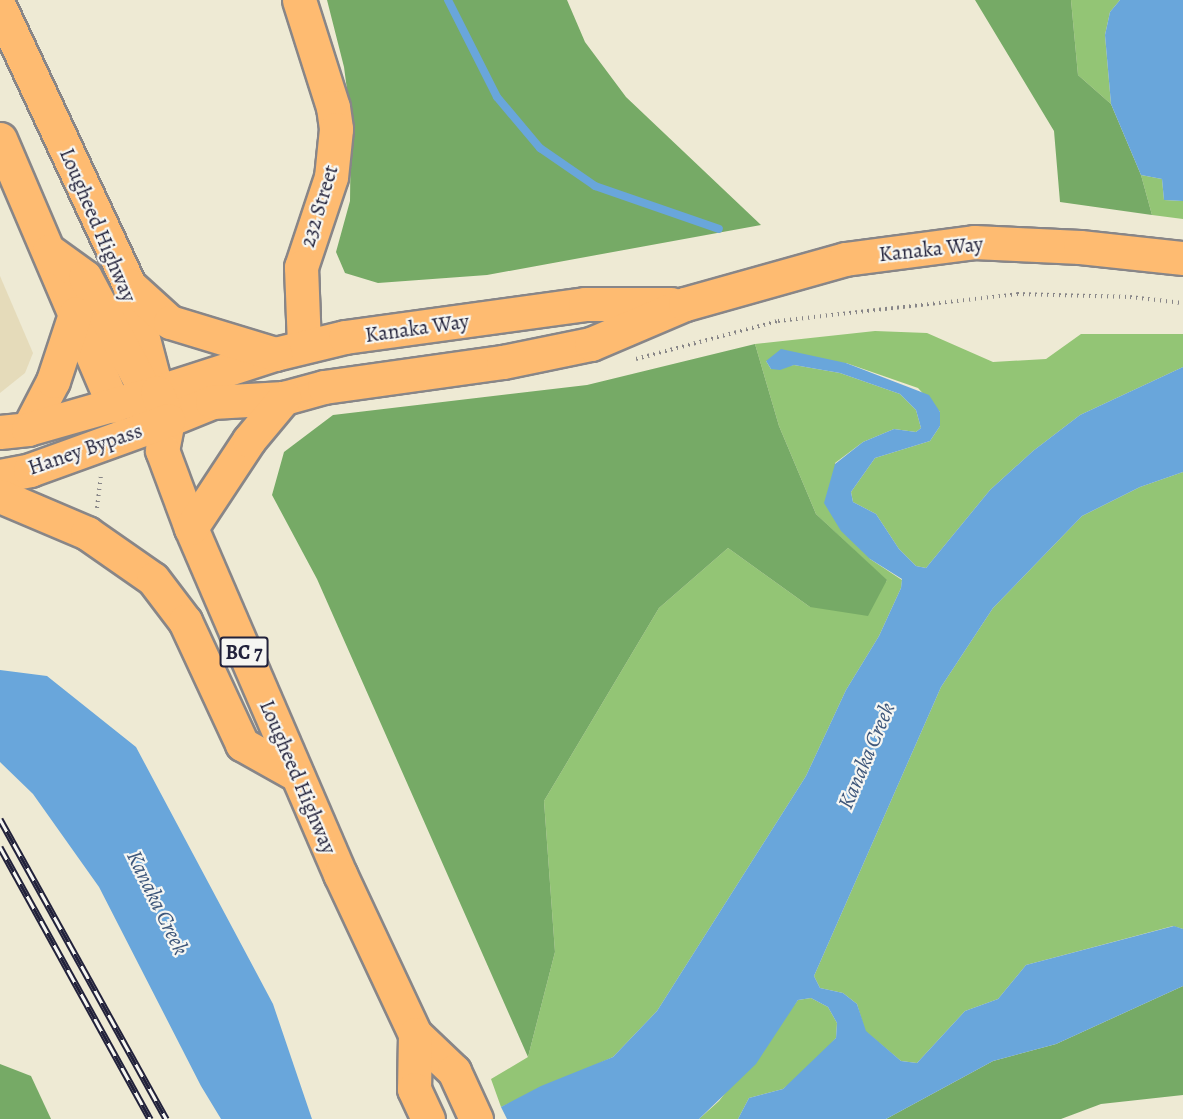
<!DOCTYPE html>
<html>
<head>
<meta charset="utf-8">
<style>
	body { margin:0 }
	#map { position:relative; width:1183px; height:1119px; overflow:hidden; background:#eeead4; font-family:Alegreya,serif }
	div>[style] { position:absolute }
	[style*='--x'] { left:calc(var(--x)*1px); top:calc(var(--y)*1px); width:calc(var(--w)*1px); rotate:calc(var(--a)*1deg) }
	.built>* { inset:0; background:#e5dbba }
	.green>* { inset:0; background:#93c575 }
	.forest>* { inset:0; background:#76aa66 }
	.water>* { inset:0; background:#69a6db }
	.stream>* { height:8px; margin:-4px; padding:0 4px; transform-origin:4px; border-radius:4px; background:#69a6db }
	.path>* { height:4px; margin-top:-2px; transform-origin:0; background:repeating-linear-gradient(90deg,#888688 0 1.5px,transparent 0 6px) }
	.roads { filter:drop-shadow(2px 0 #888688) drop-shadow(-2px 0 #888688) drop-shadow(0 2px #888688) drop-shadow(0 -2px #888688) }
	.major>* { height:33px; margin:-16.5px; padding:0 16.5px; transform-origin:16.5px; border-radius:16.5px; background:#febb71 }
	.highway>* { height:33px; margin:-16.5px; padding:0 16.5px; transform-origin:16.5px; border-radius:16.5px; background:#febb71 }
	.rail>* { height:7px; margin-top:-3.5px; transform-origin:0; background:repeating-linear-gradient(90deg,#f6f6f2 0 14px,#22223b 0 28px); box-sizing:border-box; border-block:2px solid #22223b }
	span { translate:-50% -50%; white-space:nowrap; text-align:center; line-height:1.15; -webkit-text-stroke:4.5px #f6f6f2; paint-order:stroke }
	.shield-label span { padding:2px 4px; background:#f6f6f2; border:2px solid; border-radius:4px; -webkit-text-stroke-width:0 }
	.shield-label { font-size:20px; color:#22223b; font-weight:700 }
	.street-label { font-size:21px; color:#22223b }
	.water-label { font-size:22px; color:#3e577b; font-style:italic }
</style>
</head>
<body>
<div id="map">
	<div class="built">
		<i style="clip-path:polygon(0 276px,33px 353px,25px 373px,0 393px)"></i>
	</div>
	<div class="green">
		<i style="clip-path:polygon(1071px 0,1120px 0,1110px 12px,1105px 35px,1111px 104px,1078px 75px)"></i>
		<i style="clip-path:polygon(1141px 175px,1162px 179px,1164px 200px,1183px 201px,1183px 219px,1152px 215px)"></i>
		<i style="clip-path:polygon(875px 331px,927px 333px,993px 362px,1046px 359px,1081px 334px,1183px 334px,1183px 367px,1080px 415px,1033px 451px,990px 490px,926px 568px,916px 566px,899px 549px,876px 514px,853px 502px,851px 492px,875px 458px,930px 441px,940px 426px,940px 412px,918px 388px,846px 363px,766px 361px,771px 369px,794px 365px,840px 373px,900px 394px,916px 410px,921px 428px,916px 432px,894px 429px,863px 442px,835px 463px,870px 559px,902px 580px,901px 588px,879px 636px,846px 690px,806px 776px,657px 1011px,613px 1057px,501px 1107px,491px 1079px,528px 1057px,555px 952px,544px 801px,659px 608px,728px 548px,810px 607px,887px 581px,816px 514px,779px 426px,755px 344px)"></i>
		<i style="clip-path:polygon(1183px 472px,1183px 929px,1173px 926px,1026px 965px,998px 999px,965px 1011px,917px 1063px,901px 1061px,865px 1031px,857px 1004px,843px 993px,820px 988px,814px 976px,941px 687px,993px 608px,1082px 516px,1140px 487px)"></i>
		<i style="clip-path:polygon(811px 998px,828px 1007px,837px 1023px,836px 1038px,813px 1064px,783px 1089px,749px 1098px,738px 1119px,699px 1119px,719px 1101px,798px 1000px)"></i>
	</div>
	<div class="forest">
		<i style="clip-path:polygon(327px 0,567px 0,585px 42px,626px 97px,761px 225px,487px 275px,378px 283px,345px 273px,336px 252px,350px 201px,351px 120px,344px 67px)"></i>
		<i style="clip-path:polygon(975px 0,1071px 0,1078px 75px,1111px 104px,1141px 175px,1152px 215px,1060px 202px,1054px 131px)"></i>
		<i style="clip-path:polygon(755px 344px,779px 426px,816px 514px,887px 580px,868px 616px,810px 607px,728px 548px,659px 608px,544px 801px,555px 952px,528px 1057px,317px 579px,272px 495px,284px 452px,333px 415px,587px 385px)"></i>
		<i style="clip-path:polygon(1183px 986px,1183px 1095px,1101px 1104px,1061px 1119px,886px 1119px,993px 1061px,1056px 1044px)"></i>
		<i style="clip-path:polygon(0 1064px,31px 1076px,51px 1119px,0 1119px)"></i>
	</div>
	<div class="water">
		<i style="clip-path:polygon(1120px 0,1183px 0,1183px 201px,1164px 200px,1162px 179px,1141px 175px,1111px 104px,1105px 35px,1110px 12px)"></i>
		<i style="clip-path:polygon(781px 349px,846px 363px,929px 395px,940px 412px,940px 426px,930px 441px,875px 458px,851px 492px,853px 502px,876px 514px,899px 549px,916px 566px,926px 568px,990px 490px,1033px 451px,1080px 415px,1183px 367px,1183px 472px,1140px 487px,1082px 516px,993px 608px,941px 687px,814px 976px,820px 988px,843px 993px,857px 1004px,866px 1031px,901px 1061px,917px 1063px,965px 1011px,998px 999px,1026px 965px,1174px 926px,1183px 929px,1183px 986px,1056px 1044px,993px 1061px,886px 1119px,738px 1119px,749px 1098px,783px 1089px,836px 1038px,837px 1023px,828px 1007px,811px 998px,798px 1000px,756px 1064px,699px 1119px,507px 1119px,501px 1107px,541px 1086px,613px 1057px,657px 1011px,806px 776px,846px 690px,879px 636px,901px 588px,902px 579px,870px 559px,841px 531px,824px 503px,835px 464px,863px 442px,894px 429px,916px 432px,921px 428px,916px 410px,900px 394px,840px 373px,794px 365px,780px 370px,771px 369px,766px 361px)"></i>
		<i style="clip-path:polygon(0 670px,47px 676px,136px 747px,273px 1004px,312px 1119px,221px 1119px,201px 1086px,99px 887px,33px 794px,0 762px)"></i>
	</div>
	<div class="stream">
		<i style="--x:448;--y:0;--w:109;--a:63.2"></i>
		<i style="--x:497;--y:97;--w:67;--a:49.9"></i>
		<i style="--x:540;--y:148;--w:67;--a:34.6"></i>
		<i style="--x:595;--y:186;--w:131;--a:19.1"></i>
	</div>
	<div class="path">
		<i style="--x:636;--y:359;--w:147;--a:-15"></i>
		<i style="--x:778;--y:321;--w:241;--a:-6.4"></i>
		<i style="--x:1017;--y:294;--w:113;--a:1.5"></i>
		<i style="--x:1130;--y:297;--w:53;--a:6.5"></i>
		<i style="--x:97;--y:508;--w:34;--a:-83"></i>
	</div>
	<div class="roads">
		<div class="major">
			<i style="--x:299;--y:0;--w:112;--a:72.4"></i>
			<i style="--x:333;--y:107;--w:22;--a:82"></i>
			<i style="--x:336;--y:129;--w:48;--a:95.9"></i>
			<i style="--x:331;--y:177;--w:95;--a:108.4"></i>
			<i style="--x:301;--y:267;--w:78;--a:87.8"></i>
			<i style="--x:0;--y:8;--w:306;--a:65"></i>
			<i style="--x:129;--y:285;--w:111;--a:75.3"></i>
			<i style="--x:157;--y:392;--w:124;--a:-17.9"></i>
			<i style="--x:275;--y:354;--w:72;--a:-13.7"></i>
			<i style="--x:345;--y:337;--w:242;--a:-7.8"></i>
			<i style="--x:585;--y:304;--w:86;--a:0"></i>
			<i style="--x:0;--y:139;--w:290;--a:66.9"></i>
			<i style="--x:49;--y:251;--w:44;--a:35.8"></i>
			<i style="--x:85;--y:277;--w:115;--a:62.1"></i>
			<i style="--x:129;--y:285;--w:55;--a:42.1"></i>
			<i style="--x:170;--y:322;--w:110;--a:16.9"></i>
			<i style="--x:168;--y:420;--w:48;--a:-22.2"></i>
			<i style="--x:212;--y:402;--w:72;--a:-3.2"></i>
			<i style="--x:284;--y:398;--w:41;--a:-15.4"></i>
			<i style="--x:324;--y:387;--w:181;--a:-8"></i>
			<i style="--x:503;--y:362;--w:90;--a:-11.6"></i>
			<i style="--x:591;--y:344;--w:102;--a:-23.1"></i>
			<i style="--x:685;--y:304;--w:166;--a:-15.7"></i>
			<i style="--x:845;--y:259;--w:130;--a:-7.5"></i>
			<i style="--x:974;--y:242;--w:106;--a:2.7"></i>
			<i style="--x:1080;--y:247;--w:104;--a:6.1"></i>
		</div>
		<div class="highway">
			<i style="--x:28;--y:429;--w:54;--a:-62.5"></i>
			<i style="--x:53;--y:381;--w:71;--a:-71.8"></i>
			<i style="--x:0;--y:432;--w:28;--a:-6"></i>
			<i style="--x:28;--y:429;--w:134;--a:-16"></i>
			<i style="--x:157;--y:392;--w:30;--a:69"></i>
			<i style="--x:168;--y:420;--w:31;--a:101"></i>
			<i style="--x:162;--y:450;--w:83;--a:69.6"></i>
			<i style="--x:191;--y:528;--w:377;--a:66.7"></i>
			<i style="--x:340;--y:874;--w:177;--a:64.9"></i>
			<i style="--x:415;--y:1034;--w:54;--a:43.5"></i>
			<i style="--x:454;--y:1071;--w:53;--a:65.4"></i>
			<i style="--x:0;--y:476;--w:31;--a:-11"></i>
			<i style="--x:30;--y:470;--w:147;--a:-19.9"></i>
			<i style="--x:0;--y:496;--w:95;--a:23"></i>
			<i style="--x:87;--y:533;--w:80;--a:34.9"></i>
			<i style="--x:153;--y:579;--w:53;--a:52.7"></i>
			<i style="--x:185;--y:621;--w:136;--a:65.1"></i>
			<i style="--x:242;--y:744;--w:63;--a:29.4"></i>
			<i style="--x:191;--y:528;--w:105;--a:-56.6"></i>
			<i style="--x:249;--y:440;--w:55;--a:-50.2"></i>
			<i style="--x:415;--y:1034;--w:55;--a:91"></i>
			<i style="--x:414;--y:1089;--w:33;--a:65"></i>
		</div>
	</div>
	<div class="rail">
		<i style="--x:0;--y:819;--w:343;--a:61"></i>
		<i style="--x:0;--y:847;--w:311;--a:61.1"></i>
	</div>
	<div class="shield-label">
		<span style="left:244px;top:652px">BC 7</span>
	</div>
	<div class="street-label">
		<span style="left:319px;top:206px;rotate:-73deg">232 Street</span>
		<span style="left:98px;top:225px;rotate:67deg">Lougheed Highway</span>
		<span style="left:931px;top:249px;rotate:-6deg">Kanaka Way</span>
		<span style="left:417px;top:328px;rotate:-8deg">Kanaka Way</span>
		<span style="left:85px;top:449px;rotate:-19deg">Haney Bypass</span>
		<span style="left:298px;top:777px;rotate:67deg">Lougheed Highway</span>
	</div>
	<div class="water-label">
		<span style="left:867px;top:756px;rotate:-67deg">Kanaka Creek</span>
		<span style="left:157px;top:903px;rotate:64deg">Kanaka Creek</span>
	</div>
</div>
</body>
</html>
